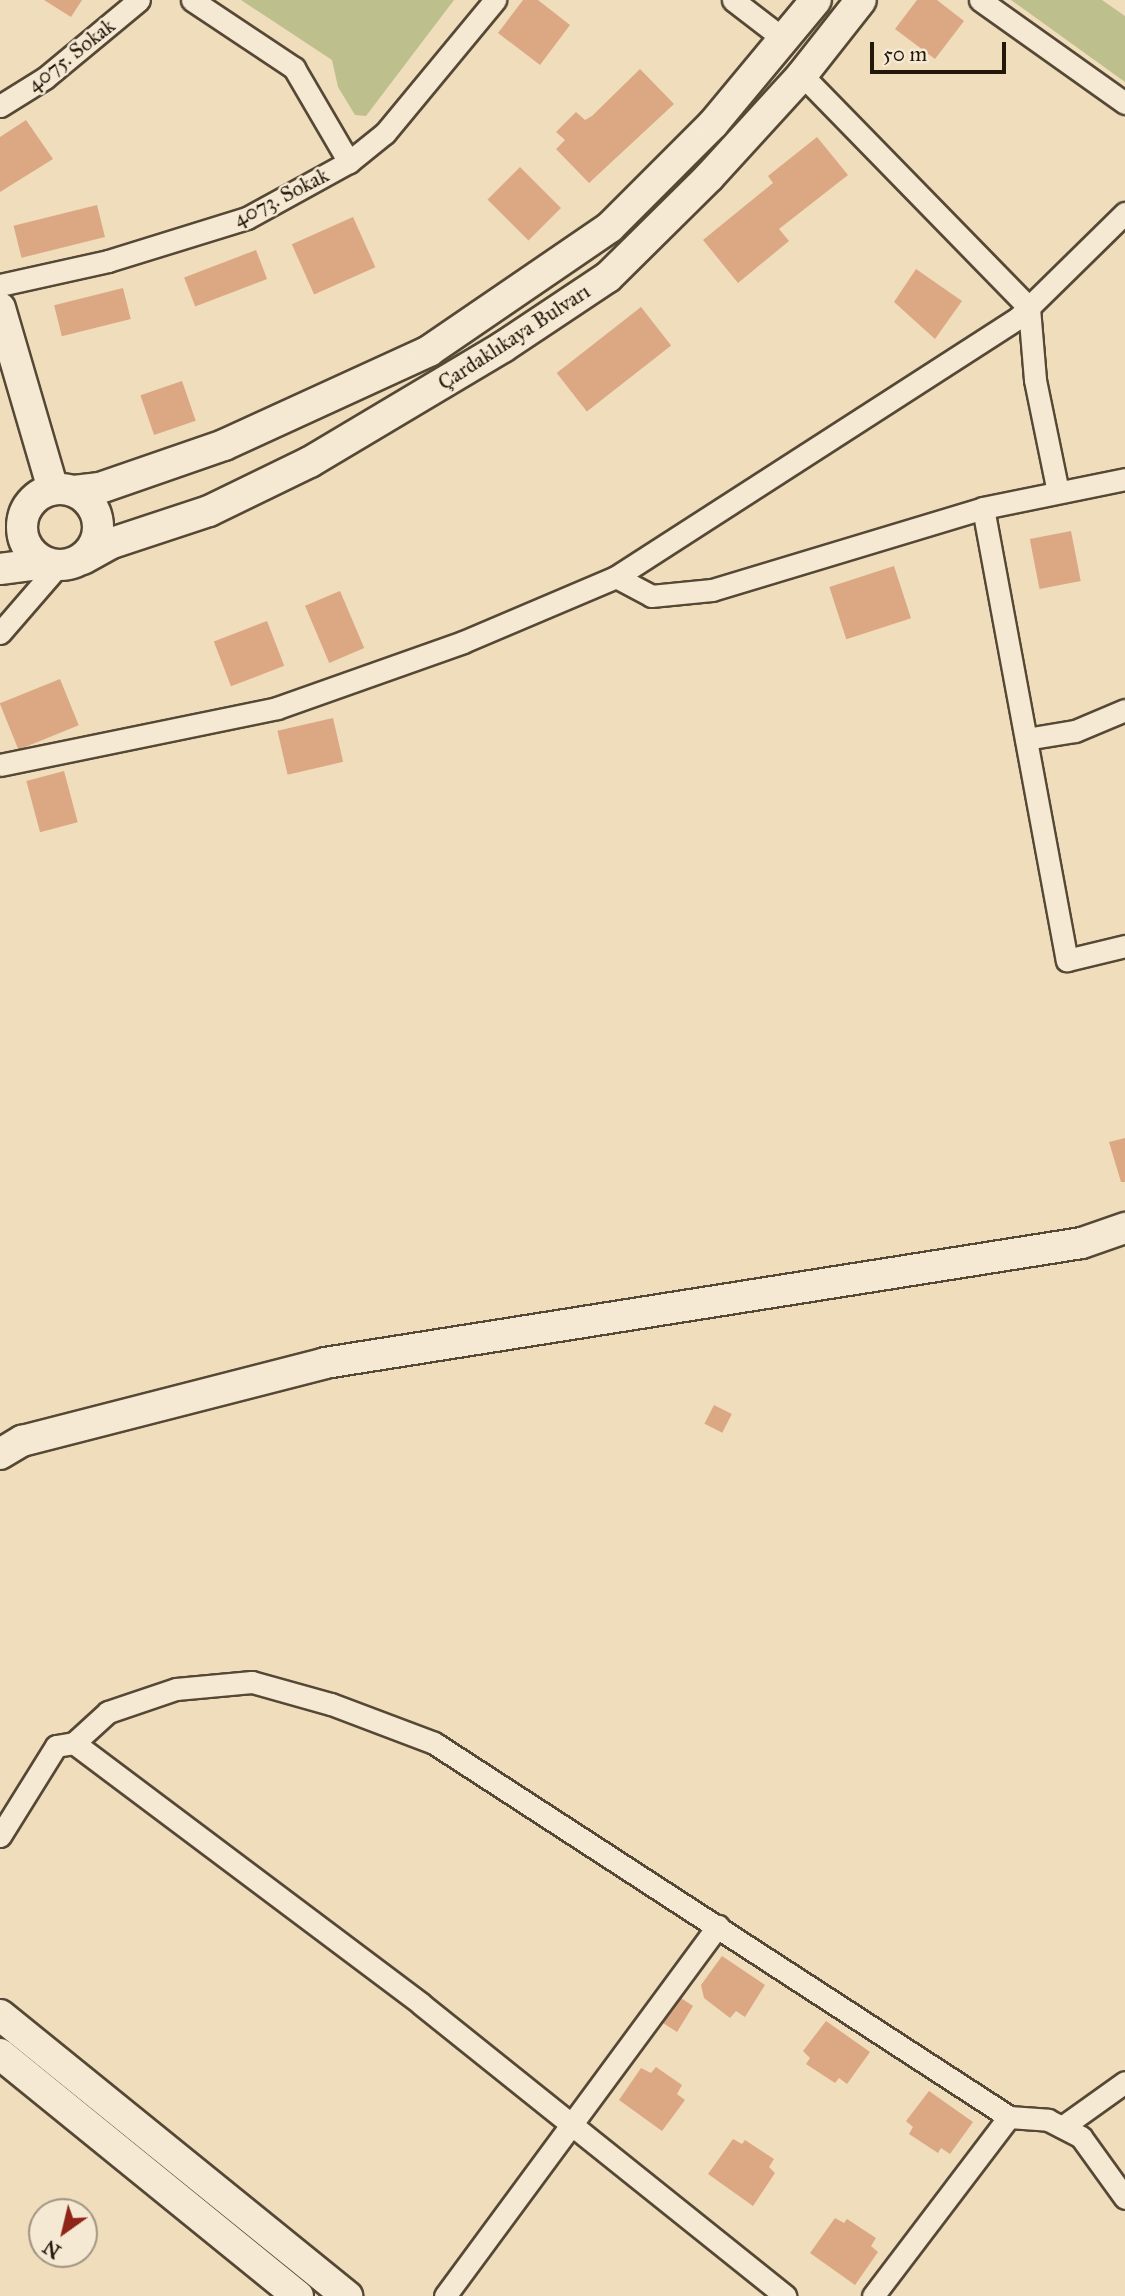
<!DOCTYPE html>
<html>
<head>
<meta charset="utf-8">
<style>
	body { margin:0 }
	#map { position:relative; width:1125px; height:2296px; overflow:hidden; background:#f0ddbb; font-family:"IM FELL Great Primer",serif }
	div>[style] { position:absolute }
	[style*='--x'] { left:calc(var(--x)*1px); top:calc(var(--y)*1px); width:calc(var(--w)*1px); rotate:calc(var(--a)*1deg) }
	.green>* { inset:0; background:#bdc08d }
	.building>* { inset:0; background:#dca884; transform-origin:0 0 }
	.roads { filter:drop-shadow(2px 0 #564836) drop-shadow(-2px 0 #564836) drop-shadow(0 2px #564836) drop-shadow(0 -2px #564836) }
	.street>* { height:21px; margin:-10.5px; padding:0 10.5px; transform-origin:10.5px; border-radius:10.5px; background:#f5e9d3 }
	.secondary>* { height:30px; margin:-15px; padding:0 15px; transform-origin:15px; border-radius:15px; background:#f5e9d3 }
	.secondary>.ring { margin:-15px; padding:0; box-sizing:content-box; background:none; border:30px solid #f5e9d3; border-radius:50% }
	span { translate:-50% -50%; white-space:nowrap; text-align:center; line-height:1.15; -webkit-text-stroke:5px #f5e9d3; paint-order:stroke }
	.street-label { font-size:21px; color:#221709 }
	.north { position:absolute; left:28px; top:2198px; width:70px; height:70px; box-sizing:border-box; background:#f5e9d3; border:2px solid #a19582; border-radius:50%; rotate:214deg; font-size:19px; font-weight:700; line-height:28px; text-align:center; color:#221709 }
	.north::after { content:''; display:block; margin:auto; width:24px; height:32px; background:#8f2418; clip-path:polygon(50% 0,100% 100%,50% 72%,0 100%) }
	.scale { position:absolute; left:870px; top:42px; width:136px; height:32px; box-sizing:border-box; border:4px solid #221709; border-top:0; padding-left:9px; font-size:21px; line-height:24px; white-space:nowrap; color:#221709; -webkit-text-stroke:5px #f5e9d3; paint-order:stroke }
</style>
</head>
<body>
<div id="map">
	<div class="green">
		<i style="clip-path:polygon(241px 0,454px 0,366px 116px,355px 115px,338px 87px,332px 60px)"></i>
		<i style="clip-path:polygon(1011px 0,1102px 0,1125px 16px,1125px 82px)"></i>
	</div>
	<div class="building">
		<i style="clip-path:polygon(44px 0,82px 0,71px 17px)"></i>
		<i style="clip-path:polygon(523px 0,538px 0,570px 25px,540px 65px,498px 33px)"></i>
		<i style="clip-path:polygon(917px 0,937px 0,964px 21px,935px 59px,895px 29px)"></i>
		<i style="clip-path:polygon(640px 69px,674px 104px,589px 183px,556px 149px,565px 140px,556px 132px,576px 112px,585px 120px,592px 116px)"></i>
		<i style="clip-path:polygon(26px 120px,53px 159px,0 192px,0 137px)"></i>
		<i style="clip-path:polygon(817px 137px,848px 175px,779px 229px,789px 241px,738px 283px,703px 240px,773px 183px,768px 176px)"></i>
		<i style="left:520px;top:167px;width:58px;height:46px;rotate:45deg"></i>
		<i style="left:97px;top:205px;width:33px;height:86px;rotate:76deg"></i>
		<i style="left:353px;top:217px;width:55px;height:67px;rotate:66deg"></i>
		<i style="left:256px;top:250px;width:31px;height:77px;rotate:69deg"></i>
		<i style="clip-path:polygon(916px 269px,962px 301px,935px 339px,894px 302px)"></i>
		<i style="left:123px;top:288px;width:32px;height:71px;rotate:76deg"></i>
		<i style="left:641px;top:307px;width:49px;height:107px;rotate:52deg"></i>
		<i style="left:182px;top:381px;width:42px;height:44px;rotate:71deg"></i>
		<i style="left:1071px;top:531px;width:51px;height:42px;rotate:79deg"></i>
		<i style="left:894px;top:566px;width:55px;height:68px;rotate:72deg"></i>
		<i style="left:340px;top:591px;width:62px;height:38px;rotate:67deg"></i>
		<i style="left:267px;top:621px;width:48px;height:57px;rotate:69deg"></i>
		<i style="left:60px;top:679px;width:50px;height:65px;rotate:68deg"></i>
		<i style="left:333px;top:718px;width:45px;height:57px;rotate:77deg"></i>
		<i style="left:64px;top:771px;width:53px;height:39px;rotate:75deg"></i>
		<i style="clip-path:polygon(1125px 1138px,1125px 1182px,1121px 1182px,1109px 1142px)"></i>
		<i style="left:714px;top:1405px;width:20px;height:21px;rotate:27deg"></i>
		<i style="clip-path:polygon(722px 1956px,765px 1985px,745px 2017px,736px 2011px,730px 2018px,704px 1998px,701px 1985px)"></i>
		<i style="clip-path:polygon(681px 1998px,693px 2006px,677px 2032px,663px 2023px)"></i>
		<i style="clip-path:polygon(826px 2021px,870px 2052px,847px 2084px,839px 2078px,835px 2083px,806px 2064px,810px 2058px,803px 2051px)"></i>
		<i style="clip-path:polygon(656px 2067px,682px 2085px,677px 2094px,685px 2100px,662px 2131px,619px 2100px,641px 2068px,651px 2073px)"></i>
		<i style="clip-path:polygon(929px 2091px,973px 2122px,950px 2154px,941px 2148px,938px 2153px,909px 2134px,913px 2127px,906px 2121px)"></i>
		<i style="clip-path:polygon(733px 2139px,742px 2144px,745px 2140px,774px 2159px,769px 2167px,775px 2173px,753px 2206px,708px 2174px)"></i>
		<i style="clip-path:polygon(835px 2218px,844px 2223px,847px 2219px,876px 2238px,871px 2246px,878px 2252px,855px 2285px,810px 2253px)"></i>
	</div>
	<div class="roads">
		<div class="street">
			<i style="--x:192;--y:0;--w:123;--a:33.7"></i>
			<i style="--x:294;--y:68;--w:109;--a:59.7"></i>
			<i style="--x:733;--y:0;--w:66;--a:37.6"></i>
			<i style="--x:980;--y:0;--w:178;--a:35.4"></i>
			<i style="--x:802;--y:75;--w:325;--a:45.7"></i>
			<i style="--x:1029;--y:308;--w:72;--a:85.2"></i>
			<i style="--x:1035;--y:380;--w:114;--a:78.4"></i>
			<i style="--x:0;--y:106;--w:53;--a:-31.9"></i>
			<i style="--x:45;--y:78;--w:122;--a:-39.7"></i>
			<i style="--x:0;--y:285;--w:111;--a:-12.5"></i>
			<i style="--x:108;--y:261;--w:145;--a:-17.2"></i>
			<i style="--x:247;--y:218;--w:116;--a:-28.8"></i>
			<i style="--x:349;--y:162;--w:46;--a:-38.9"></i>
			<i style="--x:385;--y:133;--w:173;--a:-50.4"></i>
			<i style="--x:983;--y:508;--w:460;--a:79.5"></i>
			<i style="--x:1067;--y:960;--w:60;--a:-13.6"></i>
			<i style="--x:616;--y:577;--w:40;--a:28"></i>
			<i style="--x:651;--y:596;--w:61;--a:-5.6"></i>
			<i style="--x:712;--y:590;--w:283;--a:-16.8"></i>
			<i style="--x:983;--y:508;--w:145;--a:-11.5"></i>
			<i style="--x:0;--y:633;--w:89;--a:-49.1"></i>
			<i style="--x:1026;--y:739;--w:50;--a:-9.3"></i>
			<i style="--x:1075;--y:731;--w:54;--a:-22.8"></i>
			<i style="--x:0;--y:765;--w:283;--a:-11.6"></i>
			<i style="--x:277;--y:708;--w:197;--a:-19.5"></i>
			<i style="--x:463;--y:642;--w:166;--a:-23"></i>
			<i style="--x:616;--y:577;--w:478;--a:-32.8"></i>
			<i style="--x:1018;--y:318;--w:150;--a:-44.5"></i>
			<i style="--x:74;--y:1743;--w:46;--a:-42.4"></i>
			<i style="--x:108;--y:1712;--w:72;--a:-18.7"></i>
			<i style="--x:176;--y:1689;--w:76;--a:-5.3"></i>
			<i style="--x:252;--y:1682;--w:82;--a:15.6"></i>
			<i style="--x:331;--y:1704;--w:110;--a:20.7"></i>
			<i style="--x:434;--y:1743;--w:686;--a:33.04"></i>
			<i style="--x:1009;--y:2117;--w:39;--a:4"></i>
			<i style="--x:1048;--y:2120;--w:37;--a:27"></i>
			<i style="--x:1081;--y:2137;--w:75;--a:54.2"></i>
			<i style="--x:0;--y:1836;--w:106;--a:-58.1"></i>
			<i style="--x:56;--y:1746;--w:18;--a:-9"></i>
			<i style="--x:74;--y:1743;--w:434;--a:36.9"></i>
			<i style="--x:421;--y:2004;--w:467;--a:38.7"></i>
			<i style="--x:1062;--y:2127;--w:77;--a:-35.5"></i>
			<i style="--x:445;--y:2296;--w:460;--a:-53.6"></i>
			<i style="--x:873;--y:2296;--w:225;--a:-52.8"></i>
		</div>
		<div class="secondary">
			<i style="--x:0;--y:308;--w:189;--a:73.7"></i>
			<i class="ring" style="left:22px;top:489px;width:46px;height:46px"></i>
			<i style="--x:74;--y:491;--w:26;--a:-7"></i>
			<i style="--x:100;--y:488;--w:131;--a:-19.1"></i>
			<i style="--x:224;--y:445;--w:226;--a:-24.6"></i>
			<i style="--x:429;--y:351;--w:219;--a:-34.4"></i>
			<i style="--x:610;--y:227;--w:146;--a:-45"></i>
			<i style="--x:713;--y:124;--w:161;--a:-50.3"></i>
			<i style="--x:83;--y:559;--w:33;--a:-29"></i>
			<i style="--x:112;--y:543;--w:102;--a:-18.3"></i>
			<i style="--x:209;--y:511;--w:112;--a:-25.9"></i>
			<i style="--x:310;--y:462;--w:225;--a:-30.8"></i>
			<i style="--x:503;--y:347;--w:126;--a:-33.7"></i>
			<i style="--x:608;--y:277;--w:142;--a:-44.7"></i>
			<i style="--x:709;--y:177;--w:138;--a:-47.6"></i>
			<i style="--x:802;--y:75;--w:95;--a:-51.8"></i>
			<i style="--x:0;--y:569;--w:46;--a:-7.4"></i>
			<i style="--x:0;--y:1454;--w:26;--a:-31"></i>
			<i style="--x:22;--y:1441;--w:313;--a:-14.4"></i>
			<i style="--x:325;--y:1363;--w:766;--a:-9.01"></i>
			<i style="--x:1082;--y:1243;--w:46;--a:-19.2"></i>
			<i style="--x:0;--y:2015;--w:447;--a:39"></i>
			<i style="--x:0;--y:2054;--w:384;--a:39.1"></i>
		</div>
	</div>
	<div class="street-label">
		<span style="left:71px;top:55px;rotate:-38deg">4075. Sokak</span>
		<span style="left:281px;top:197px;rotate:-27deg">4073. Sokak</span>
		<span style="left:514px;top:337px;rotate:-33deg">Çardaklıkaya Bulvarı</span>
	</div>
	<div class="north">N</div>
	<div class="scale">50 m</div>
</div>
</body>
</html>
